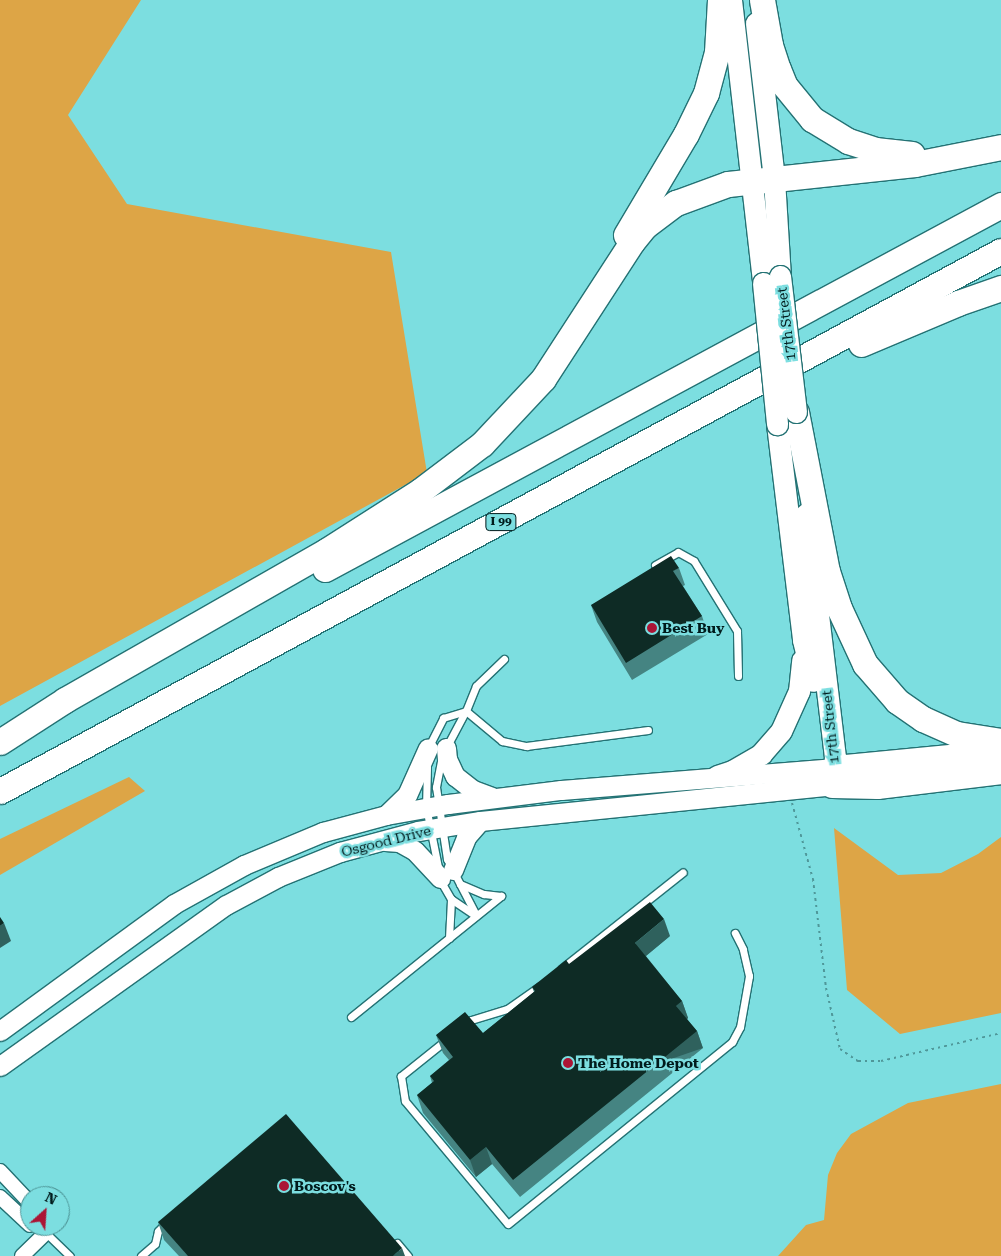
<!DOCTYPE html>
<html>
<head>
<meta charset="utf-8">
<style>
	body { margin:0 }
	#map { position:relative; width:1001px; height:1256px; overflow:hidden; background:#7cdee0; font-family:"Roboto Serif",serif }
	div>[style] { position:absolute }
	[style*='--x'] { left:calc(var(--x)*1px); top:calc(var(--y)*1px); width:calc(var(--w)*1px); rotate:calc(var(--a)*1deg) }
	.green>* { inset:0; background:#dda546 }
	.path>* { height:2px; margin-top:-1px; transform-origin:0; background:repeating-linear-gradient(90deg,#4f9799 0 2.5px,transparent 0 6.5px) }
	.roads { filter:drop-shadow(1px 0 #247274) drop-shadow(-1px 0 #247274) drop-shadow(0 1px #247274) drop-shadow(0 -1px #247274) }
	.service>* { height:7px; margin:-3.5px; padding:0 3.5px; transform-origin:3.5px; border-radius:3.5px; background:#fff }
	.minor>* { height:14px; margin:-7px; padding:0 7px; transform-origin:7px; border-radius:7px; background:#fff }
	.secondary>* { height:19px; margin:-9.5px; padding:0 9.5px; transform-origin:9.5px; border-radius:9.5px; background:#fff }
	.primary>* { height:21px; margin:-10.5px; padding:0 10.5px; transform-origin:10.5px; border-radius:10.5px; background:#fff }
	.motorway>* { height:25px; margin:-12.5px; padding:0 12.5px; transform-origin:12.5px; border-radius:12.5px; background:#fff }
	.bridges { filter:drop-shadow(1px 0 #247274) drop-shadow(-1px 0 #247274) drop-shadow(0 1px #247274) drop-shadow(0 -1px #247274) }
	.primary-bridge>* { height:21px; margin:-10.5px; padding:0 10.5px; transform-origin:10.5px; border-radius:10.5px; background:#fff }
	.wall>* { inset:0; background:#458482 }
	.shaded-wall>* { inset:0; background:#2f615d; transform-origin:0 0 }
	.building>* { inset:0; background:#0e2b25 }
	.dots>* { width:14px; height:14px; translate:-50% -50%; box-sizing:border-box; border:2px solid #7cdee0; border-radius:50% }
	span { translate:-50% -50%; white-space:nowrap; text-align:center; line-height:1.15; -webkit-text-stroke:5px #7cdee0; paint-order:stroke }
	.shield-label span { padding:1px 4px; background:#7cdee0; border:1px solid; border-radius:4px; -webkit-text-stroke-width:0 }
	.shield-label { font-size:12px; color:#001b1c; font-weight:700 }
	.street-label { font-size:14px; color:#001b1c }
	.poi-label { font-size:14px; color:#001b1c; font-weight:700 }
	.left { translate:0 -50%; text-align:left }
	.north { position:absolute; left:20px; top:1186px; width:50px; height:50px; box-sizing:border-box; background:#7cdee0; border:1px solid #4a9092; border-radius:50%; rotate:26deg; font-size:14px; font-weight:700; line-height:20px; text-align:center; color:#001b1c }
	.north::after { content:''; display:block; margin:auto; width:18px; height:22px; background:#ab1535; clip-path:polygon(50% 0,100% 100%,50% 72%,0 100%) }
</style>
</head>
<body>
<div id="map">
	<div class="green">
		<i style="clip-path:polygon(0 0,141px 0,68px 115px,127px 204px,391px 252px,427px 473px,0 706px)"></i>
		<i style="clip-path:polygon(129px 777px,145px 791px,0 875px,0 839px)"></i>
		<i style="clip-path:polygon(834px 828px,898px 875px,941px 873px,978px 854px,1001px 837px,1001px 1013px,900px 1034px,847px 990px)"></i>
		<i style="clip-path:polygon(1001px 1084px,1001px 1256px,778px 1256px,806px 1225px,824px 1220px,828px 1175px,837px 1153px,851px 1134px,908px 1103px)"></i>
	</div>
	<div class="path">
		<i style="--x:792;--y:803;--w:79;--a:74.6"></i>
		<i style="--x:813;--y:879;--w:110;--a:83.2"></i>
		<i style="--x:826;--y:988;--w:63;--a:77.1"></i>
		<i style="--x:840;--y:1049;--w:22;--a:34"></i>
		<i style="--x:858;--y:1061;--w:23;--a:0"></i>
		<i style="--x:881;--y:1061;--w:123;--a:-13.1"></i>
	</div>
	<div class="roads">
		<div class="service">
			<i style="--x:655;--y:565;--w:26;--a:-29"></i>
			<i style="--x:678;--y:552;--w:18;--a:29"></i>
			<i style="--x:694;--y:561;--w:82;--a:58.4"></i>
			<i style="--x:737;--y:631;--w:45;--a:88.7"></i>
			<i style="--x:504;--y:659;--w:39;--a:136"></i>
			<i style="--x:476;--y:686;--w:27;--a:112"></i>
			<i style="--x:466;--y:711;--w:47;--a:39.8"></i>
			<i style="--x:502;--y:741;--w:25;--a:12"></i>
			<i style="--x:526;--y:746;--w:123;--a:-7.5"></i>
			<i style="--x:447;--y:746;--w:40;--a:-62"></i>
			<i style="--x:428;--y:748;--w:34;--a:-63"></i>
			<i style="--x:443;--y:718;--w:24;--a:-17"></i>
			<i style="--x:442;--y:756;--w:32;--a:101"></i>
			<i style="--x:436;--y:787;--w:73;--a:81.3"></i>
			<i style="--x:447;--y:859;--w:63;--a:62.6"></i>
			<i style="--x:427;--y:767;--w:40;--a:91.4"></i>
			<i style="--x:426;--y:807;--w:61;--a:78.7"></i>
			<i style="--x:440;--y:880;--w:22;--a:60"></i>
			<i style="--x:451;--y:899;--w:30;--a:34"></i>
			<i style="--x:460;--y:884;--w:26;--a:23"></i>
			<i style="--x:484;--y:894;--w:17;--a:7"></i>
			<i style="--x:449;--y:938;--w:39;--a:-87"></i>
			<i style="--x:562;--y:968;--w:154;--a:-38.4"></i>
			<i style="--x:351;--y:1017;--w:193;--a:-38.9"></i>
			<i style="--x:464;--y:1026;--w:9;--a:-41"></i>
			<i style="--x:471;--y:1020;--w:38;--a:-17"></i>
			<i style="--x:507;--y:1009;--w:40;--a:-34.9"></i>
			<i style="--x:446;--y:1040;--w:58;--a:141.3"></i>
			<i style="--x:401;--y:1076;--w:25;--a:81"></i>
			<i style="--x:405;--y:1101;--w:160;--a:50.1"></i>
			<i style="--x:508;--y:1224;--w:289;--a:-39.1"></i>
			<i style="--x:732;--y:1042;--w:17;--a:-62"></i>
			<i style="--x:740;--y:1027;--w:52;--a:-80"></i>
			<i style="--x:749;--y:976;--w:28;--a:-103"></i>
			<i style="--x:743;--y:949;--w:18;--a:-117"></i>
			<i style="--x:46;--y:1233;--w:33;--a:44"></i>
			<i style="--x:397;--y:1243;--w:17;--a:50"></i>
			<i style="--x:141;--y:1256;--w:18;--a:-41"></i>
			<i style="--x:155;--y:1244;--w:13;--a:-77"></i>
			<i style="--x:158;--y:1231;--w:13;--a:-45"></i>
		</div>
		<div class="minor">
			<i style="--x:0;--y:1171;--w:44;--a:46.8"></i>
			<i style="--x:0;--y:1197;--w:41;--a:43"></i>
			<i style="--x:22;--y:1256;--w:33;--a:-44"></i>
		</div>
		<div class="secondary">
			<i style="--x:446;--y:748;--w:11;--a:85"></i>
			<i style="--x:447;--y:759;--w:19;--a:65"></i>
			<i style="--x:455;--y:776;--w:23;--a:38"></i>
			<i style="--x:473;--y:790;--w:20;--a:20"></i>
			<i style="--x:386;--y:815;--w:29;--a:-44"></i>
			<i style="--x:407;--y:795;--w:51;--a:-65.9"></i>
			<i style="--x:385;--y:841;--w:14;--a:4"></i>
			<i style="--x:399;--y:842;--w:18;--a:29"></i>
			<i style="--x:415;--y:851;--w:37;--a:47"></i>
			<i style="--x:453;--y:870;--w:35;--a:-68"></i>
			<i style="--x:466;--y:837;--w:21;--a:-49"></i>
			<i style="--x:0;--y:1031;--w:215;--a:-36.1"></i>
			<i style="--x:174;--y:904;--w:80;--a:-29.1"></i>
			<i style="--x:244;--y:865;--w:86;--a:-22.7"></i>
			<i style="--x:323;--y:832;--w:65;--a:-15.1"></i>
			<i style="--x:386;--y:815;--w:63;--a:-10.1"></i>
			<i style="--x:448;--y:804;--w:114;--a:-7.1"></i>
			<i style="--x:561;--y:790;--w:275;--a:-4.6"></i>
			<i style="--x:0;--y:1066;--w:277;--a:-35.5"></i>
			<i style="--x:226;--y:905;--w:59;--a:-28.3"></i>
			<i style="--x:278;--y:877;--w:67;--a:-22"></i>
			<i style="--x:340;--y:852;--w:81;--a:-15.1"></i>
			<i style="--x:418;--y:831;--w:63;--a:-9.2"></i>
			<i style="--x:480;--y:821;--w:354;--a:-5.8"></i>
		</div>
		<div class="primary">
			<i style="--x:731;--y:0;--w:285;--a:83.5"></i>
			<i style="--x:756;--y:23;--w:157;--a:83.4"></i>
			<i style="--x:774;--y:179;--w:97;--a:86.5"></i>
			<i style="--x:777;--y:424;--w:218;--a:83.1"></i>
			<i style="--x:803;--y:640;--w:42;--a:76.3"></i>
			<i style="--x:806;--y:514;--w:245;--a:83.2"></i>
			<i style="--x:835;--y:757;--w:27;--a:96"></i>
			<i style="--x:717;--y:776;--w:16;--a:-18"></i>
			<i style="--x:732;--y:771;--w:34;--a:-30"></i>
			<i style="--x:761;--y:754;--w:30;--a:-49"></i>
			<i style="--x:781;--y:731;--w:44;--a:-65.8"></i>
			<i style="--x:799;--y:691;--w:31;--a:-84"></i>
		</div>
		<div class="motorway">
			<i style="--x:762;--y:0;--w:46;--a:79.9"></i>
			<i style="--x:770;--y:45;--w:25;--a:72"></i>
			<i style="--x:778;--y:69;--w:18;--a:68"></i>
			<i style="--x:785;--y:86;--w:43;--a:50.7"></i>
			<i style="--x:812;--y:119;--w:42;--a:31.4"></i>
			<i style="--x:848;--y:141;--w:28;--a:18"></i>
			<i style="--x:875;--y:150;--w:37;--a:6"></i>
			<i style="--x:626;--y:235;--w:117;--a:-59.3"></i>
			<i style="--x:686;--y:134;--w:46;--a:-64"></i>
			<i style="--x:706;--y:93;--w:42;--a:-75"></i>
			<i style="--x:717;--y:52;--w:52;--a:-86.7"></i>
			<i style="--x:861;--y:344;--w:105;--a:-22.9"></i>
			<i style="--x:958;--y:303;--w:46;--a:-19.2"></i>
			<i style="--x:796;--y:412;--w:162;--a:79"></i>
			<i style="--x:827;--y:571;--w:39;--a:72"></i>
			<i style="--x:839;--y:608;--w:62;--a:65.1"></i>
			<i style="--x:865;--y:664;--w:49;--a:49.1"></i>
			<i style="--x:897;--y:701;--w:32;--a:35"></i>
			<i style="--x:923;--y:719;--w:37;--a:24"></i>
			<i style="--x:957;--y:734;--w:45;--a:9"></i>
			<i style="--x:325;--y:569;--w:768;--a:-28.3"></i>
			<i style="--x:0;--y:742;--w:77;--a:-32.9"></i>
			<i style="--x:65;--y:700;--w:301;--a:-29.7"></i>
			<i style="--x:326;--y:551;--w:112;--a:-32.6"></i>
			<i style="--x:420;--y:491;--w:78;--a:-37.2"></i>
			<i style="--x:482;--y:444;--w:89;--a:-46.8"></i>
			<i style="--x:543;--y:379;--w:163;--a:-57"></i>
			<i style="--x:632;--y:242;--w:21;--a:-51"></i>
			<i style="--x:645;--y:226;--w:39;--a:-37"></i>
			<i style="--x:676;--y:203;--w:55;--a:-20.1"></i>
			<i style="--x:728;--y:184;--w:188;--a:-6.1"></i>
			<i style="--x:915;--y:164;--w:88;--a:-11.2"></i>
			<i style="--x:835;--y:768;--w:167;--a:-5.5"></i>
			<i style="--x:832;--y:785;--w:45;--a:1.3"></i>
			<i style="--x:877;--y:786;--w:125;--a:-6.9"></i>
			<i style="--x:0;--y:791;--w:1137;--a:-28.35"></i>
		</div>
	</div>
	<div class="bridges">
		<div class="primary-bridge">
			<i style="--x:780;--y:276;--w:137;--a:83.3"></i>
			<i style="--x:763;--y:283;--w:142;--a:84.3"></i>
		</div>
	</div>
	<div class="wall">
		<i style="clip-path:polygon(679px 568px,685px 585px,683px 586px,702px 616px,708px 634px,632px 680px,597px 622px,591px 605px)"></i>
		<i style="clip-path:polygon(670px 936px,646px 956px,682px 1001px,688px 1018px,687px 1019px,697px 1031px,703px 1048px,520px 1197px,492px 1164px,476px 1177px,423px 1113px,417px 1095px,432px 1083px,430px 1076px,449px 1060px,443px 1053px,436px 1035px,483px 1033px,534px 992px,532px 987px,569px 964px)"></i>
		<i style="clip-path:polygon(158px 1222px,405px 1256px,179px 1256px,164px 1240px)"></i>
	</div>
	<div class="shaded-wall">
		<i style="clip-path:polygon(664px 919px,670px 936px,641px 960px,635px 943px)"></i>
		<i style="clip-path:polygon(4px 923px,11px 941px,0 948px,0 926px)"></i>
		<i style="clip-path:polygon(682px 1001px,688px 1018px,683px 1023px,676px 1006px)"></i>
		<i style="left:697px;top:1031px;width:18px;height:237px;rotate:71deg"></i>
		<i style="clip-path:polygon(486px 1147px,492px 1164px,476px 1177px,470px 1160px)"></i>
		<i style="clip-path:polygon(402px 1248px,405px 1256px,393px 1256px)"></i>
	</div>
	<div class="building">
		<i style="clip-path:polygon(671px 556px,679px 568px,673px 571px,702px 616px,626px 663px,591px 605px)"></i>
		<i style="clip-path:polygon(650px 902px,664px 919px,635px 943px,682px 1001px,676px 1006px,697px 1031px,513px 1180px,486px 1147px,470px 1160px,417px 1095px,434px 1081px,430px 1076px,453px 1057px,436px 1035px,465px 1012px,483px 1033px,535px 991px,532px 987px,566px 960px,569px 964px)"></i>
		<i style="clip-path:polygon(0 917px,4px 923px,0 926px)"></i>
		<i style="clip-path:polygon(286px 1114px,402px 1248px,393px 1256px,188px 1256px,158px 1222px)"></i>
	</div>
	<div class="dots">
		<i style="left:652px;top:628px;background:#ab1535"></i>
		<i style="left:568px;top:1063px;background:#ab1535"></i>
		<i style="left:284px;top:1186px;background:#ab1535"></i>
	</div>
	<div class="shield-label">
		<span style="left:501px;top:522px">I 99</span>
	</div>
	<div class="street-label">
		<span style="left:786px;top:324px;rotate:-97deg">17th Street</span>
		<span style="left:830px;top:727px;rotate:-96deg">17th Street</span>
		<span style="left:386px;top:841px;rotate:-14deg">Osgood Drive</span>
	</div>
	<div class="poi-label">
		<span class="left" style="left:662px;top:628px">Best Buy</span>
		<span class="left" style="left:578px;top:1063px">The Home Depot</span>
		<span class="left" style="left:294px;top:1186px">Boscov's</span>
	</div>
	<div class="north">N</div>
</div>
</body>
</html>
